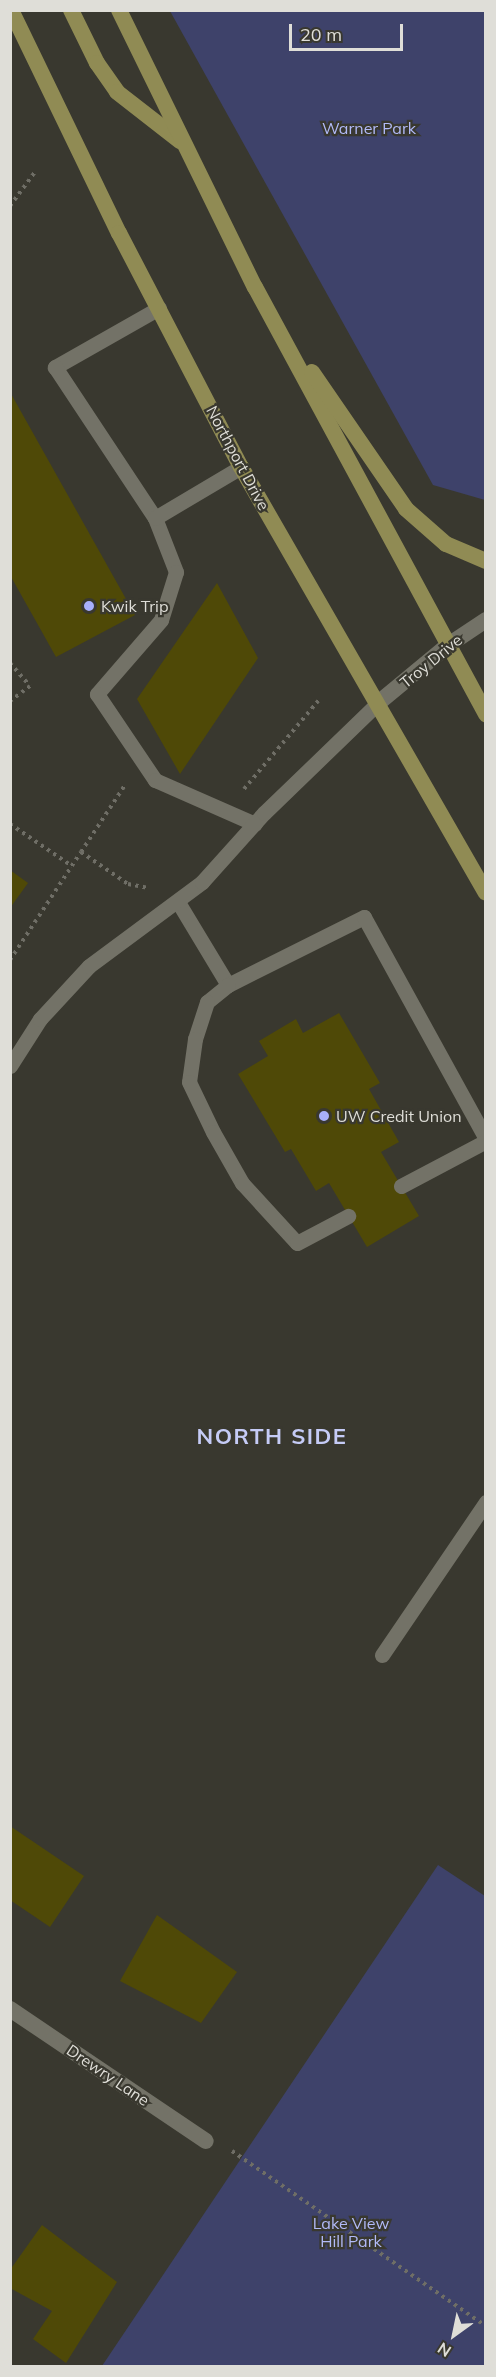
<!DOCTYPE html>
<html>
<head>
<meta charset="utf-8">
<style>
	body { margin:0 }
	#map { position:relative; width:496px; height:2377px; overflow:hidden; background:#39382f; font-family:Mulish,sans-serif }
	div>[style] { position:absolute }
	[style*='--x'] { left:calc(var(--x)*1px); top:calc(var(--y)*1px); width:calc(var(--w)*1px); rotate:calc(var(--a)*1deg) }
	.green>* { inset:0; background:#3e426a }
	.building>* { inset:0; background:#4f4907 }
	.path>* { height:4px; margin-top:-2px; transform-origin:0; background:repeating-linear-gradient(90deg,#6f6e66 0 3px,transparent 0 7.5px) }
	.service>* { height:15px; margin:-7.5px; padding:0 7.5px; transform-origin:7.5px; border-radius:7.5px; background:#737267 }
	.minor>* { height:16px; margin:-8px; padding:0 8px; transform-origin:8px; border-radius:8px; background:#737267 }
	.tertiary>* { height:16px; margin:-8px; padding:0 8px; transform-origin:8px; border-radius:8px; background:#737267 }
	.primary>* { height:16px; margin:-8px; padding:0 8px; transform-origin:8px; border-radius:8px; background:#908b54 }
	.dots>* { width:16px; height:16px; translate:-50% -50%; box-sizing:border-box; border:3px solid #39382f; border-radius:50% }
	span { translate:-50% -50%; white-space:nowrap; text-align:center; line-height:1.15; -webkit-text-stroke:4.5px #39382f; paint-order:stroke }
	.park-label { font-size:16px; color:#b2baf8 }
	.street-label { font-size:16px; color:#dfded8 }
	.poi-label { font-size:16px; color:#dfded8 }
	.left { translate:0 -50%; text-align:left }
	.district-label { font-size:22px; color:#c5cbf6; font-weight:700; letter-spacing:1.5px }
	.frame { position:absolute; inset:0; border:12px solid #dfded8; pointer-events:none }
	.north { position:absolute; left:424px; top:2305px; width:60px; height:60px; -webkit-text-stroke:4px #39382f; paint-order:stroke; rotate:213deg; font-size:16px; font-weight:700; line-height:24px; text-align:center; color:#dfded8 }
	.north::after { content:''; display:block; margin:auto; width:21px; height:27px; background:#dfded8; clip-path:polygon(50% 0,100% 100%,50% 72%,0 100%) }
	.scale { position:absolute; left:289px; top:24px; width:114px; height:27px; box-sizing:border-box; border:3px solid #dfded8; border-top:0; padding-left:8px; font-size:18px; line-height:21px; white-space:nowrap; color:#dfded8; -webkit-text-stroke:4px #39382f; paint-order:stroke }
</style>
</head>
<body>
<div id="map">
	<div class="green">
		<i style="clip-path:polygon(170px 11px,485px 11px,485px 500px,433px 485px)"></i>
		<i style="clip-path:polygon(438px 1865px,485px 1896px,485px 2366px,102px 2366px)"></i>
	</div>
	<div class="building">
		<i style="clip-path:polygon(10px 392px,135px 615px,56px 657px,10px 575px)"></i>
		<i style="clip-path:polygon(217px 583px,258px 658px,180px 774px,137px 699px)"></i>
		<i style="clip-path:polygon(10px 870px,28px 883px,10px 908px)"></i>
		<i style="clip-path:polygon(339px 1013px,380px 1083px,369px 1089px,399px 1142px,381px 1152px,419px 1216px,367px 1247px,329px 1183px,316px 1191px,291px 1149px,285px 1152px,238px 1074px,268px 1056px,259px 1041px,296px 1019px,303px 1033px)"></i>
		<i style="clip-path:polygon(10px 1826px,84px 1876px,50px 1927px,10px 1900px)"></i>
		<i style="clip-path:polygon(157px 1915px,237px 1972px,201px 2023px,120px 1981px)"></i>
		<i style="clip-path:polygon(42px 2225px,117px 2282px,66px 2363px,33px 2339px,52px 2311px,10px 2288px,10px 2270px)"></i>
	</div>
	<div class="path">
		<i style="--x:10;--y:206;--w:42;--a:-53.7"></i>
		<i style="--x:10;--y:663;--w:30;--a:49"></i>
		<i style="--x:30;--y:686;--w:25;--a:143"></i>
		<i style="--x:244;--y:789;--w:116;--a:-49.9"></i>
		<i style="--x:10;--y:824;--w:75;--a:34.1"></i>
		<i style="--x:81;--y:852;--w:80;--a:-56.7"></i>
		<i style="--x:10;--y:960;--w:129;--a:-56.7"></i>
		<i style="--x:81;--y:852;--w:57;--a:34.2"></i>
		<i style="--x:128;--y:884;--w:21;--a:11"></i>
		<i style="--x:232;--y:2151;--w:308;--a:34.6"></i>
	</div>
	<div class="service">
		<i style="--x:159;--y:308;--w:120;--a:150.4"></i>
		<i style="--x:55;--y:367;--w:181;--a:56.5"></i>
		<i style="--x:155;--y:518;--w:58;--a:68.7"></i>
		<i style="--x:176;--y:572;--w:50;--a:107.4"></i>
		<i style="--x:161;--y:620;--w:98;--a:130.9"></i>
		<i style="--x:97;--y:694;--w:104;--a:56"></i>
		<i style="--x:155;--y:780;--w:109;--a:23.7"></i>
		<i style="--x:155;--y:518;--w:100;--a:-30.7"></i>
		<i style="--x:178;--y:902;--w:97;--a:58.9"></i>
		<i style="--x:228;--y:985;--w:152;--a:-26.6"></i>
		<i style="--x:364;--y:917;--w:253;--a:61.2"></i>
		<i style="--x:228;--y:985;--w:27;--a:141"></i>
		<i style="--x:207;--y:1002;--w:39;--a:108"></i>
		<i style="--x:195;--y:1039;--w:43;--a:97.9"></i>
		<i style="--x:189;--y:1082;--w:55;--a:64.4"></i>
		<i style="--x:213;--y:1132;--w:59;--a:60.4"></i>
		<i style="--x:242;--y:1183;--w:81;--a:47.5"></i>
		<i style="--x:297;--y:1243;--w:58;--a:-27.9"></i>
		<i style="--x:10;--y:1066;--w:56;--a:-57.4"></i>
		<i style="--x:40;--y:1019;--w:72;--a:-47.2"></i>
		<i style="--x:89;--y:966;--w:141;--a:-36.6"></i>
		<i style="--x:202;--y:882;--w:93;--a:-48.1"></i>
		<i style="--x:264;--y:813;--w:157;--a:-44"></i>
		<i style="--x:401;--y:1186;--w:96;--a:-27.9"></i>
		<i style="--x:382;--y:1655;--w:185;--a:-55.8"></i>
	</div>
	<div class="minor">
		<i style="--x:10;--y:2009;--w:236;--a:34"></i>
	</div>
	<div class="tertiary">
		<i style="--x:377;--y:704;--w:91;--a:-39.6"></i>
		<i style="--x:447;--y:646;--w:47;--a:-33.7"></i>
	</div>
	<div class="primary">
		<i style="--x:11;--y:10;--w:248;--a:64.2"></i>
		<i style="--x:119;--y:233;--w:264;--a:62.5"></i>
		<i style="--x:241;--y:467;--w:491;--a:60.1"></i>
		<i style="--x:71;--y:10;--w:59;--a:63.9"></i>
		<i style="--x:97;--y:63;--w:35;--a:55"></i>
		<i style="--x:117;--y:92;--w:80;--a:37.9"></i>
		<i style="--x:119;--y:10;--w:309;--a:63.9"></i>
		<i style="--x:255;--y:287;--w:486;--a:61.6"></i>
		<i style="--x:312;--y:372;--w:166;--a:55.5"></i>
		<i style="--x:406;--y:509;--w:53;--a:41.2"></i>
		<i style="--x:446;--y:544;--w:43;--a:23"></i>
	</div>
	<div class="dots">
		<i style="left:89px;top:606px;background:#a8b0fc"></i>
		<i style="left:324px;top:1116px;background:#a8b0fc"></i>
	</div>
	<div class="park-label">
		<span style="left:369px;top:128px">Warner Park</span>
		<span style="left:351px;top:2232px">Lake View<br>Hill Park</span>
	</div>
	<div class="street-label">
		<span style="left:238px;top:458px;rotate:62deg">Northport Drive</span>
		<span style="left:431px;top:661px;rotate:-39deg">Troy Drive</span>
		<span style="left:108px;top:2075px;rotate:34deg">Drewry Lane</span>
	</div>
	<div class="poi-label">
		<span class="left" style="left:101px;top:606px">Kwik Trip</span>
		<span class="left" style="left:336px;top:1116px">UW Credit Union</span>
	</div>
	<div class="district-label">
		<span style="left:272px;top:1437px">NORTH SIDE</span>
	</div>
	<div class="frame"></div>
	<div class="north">N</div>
	<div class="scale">20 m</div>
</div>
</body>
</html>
